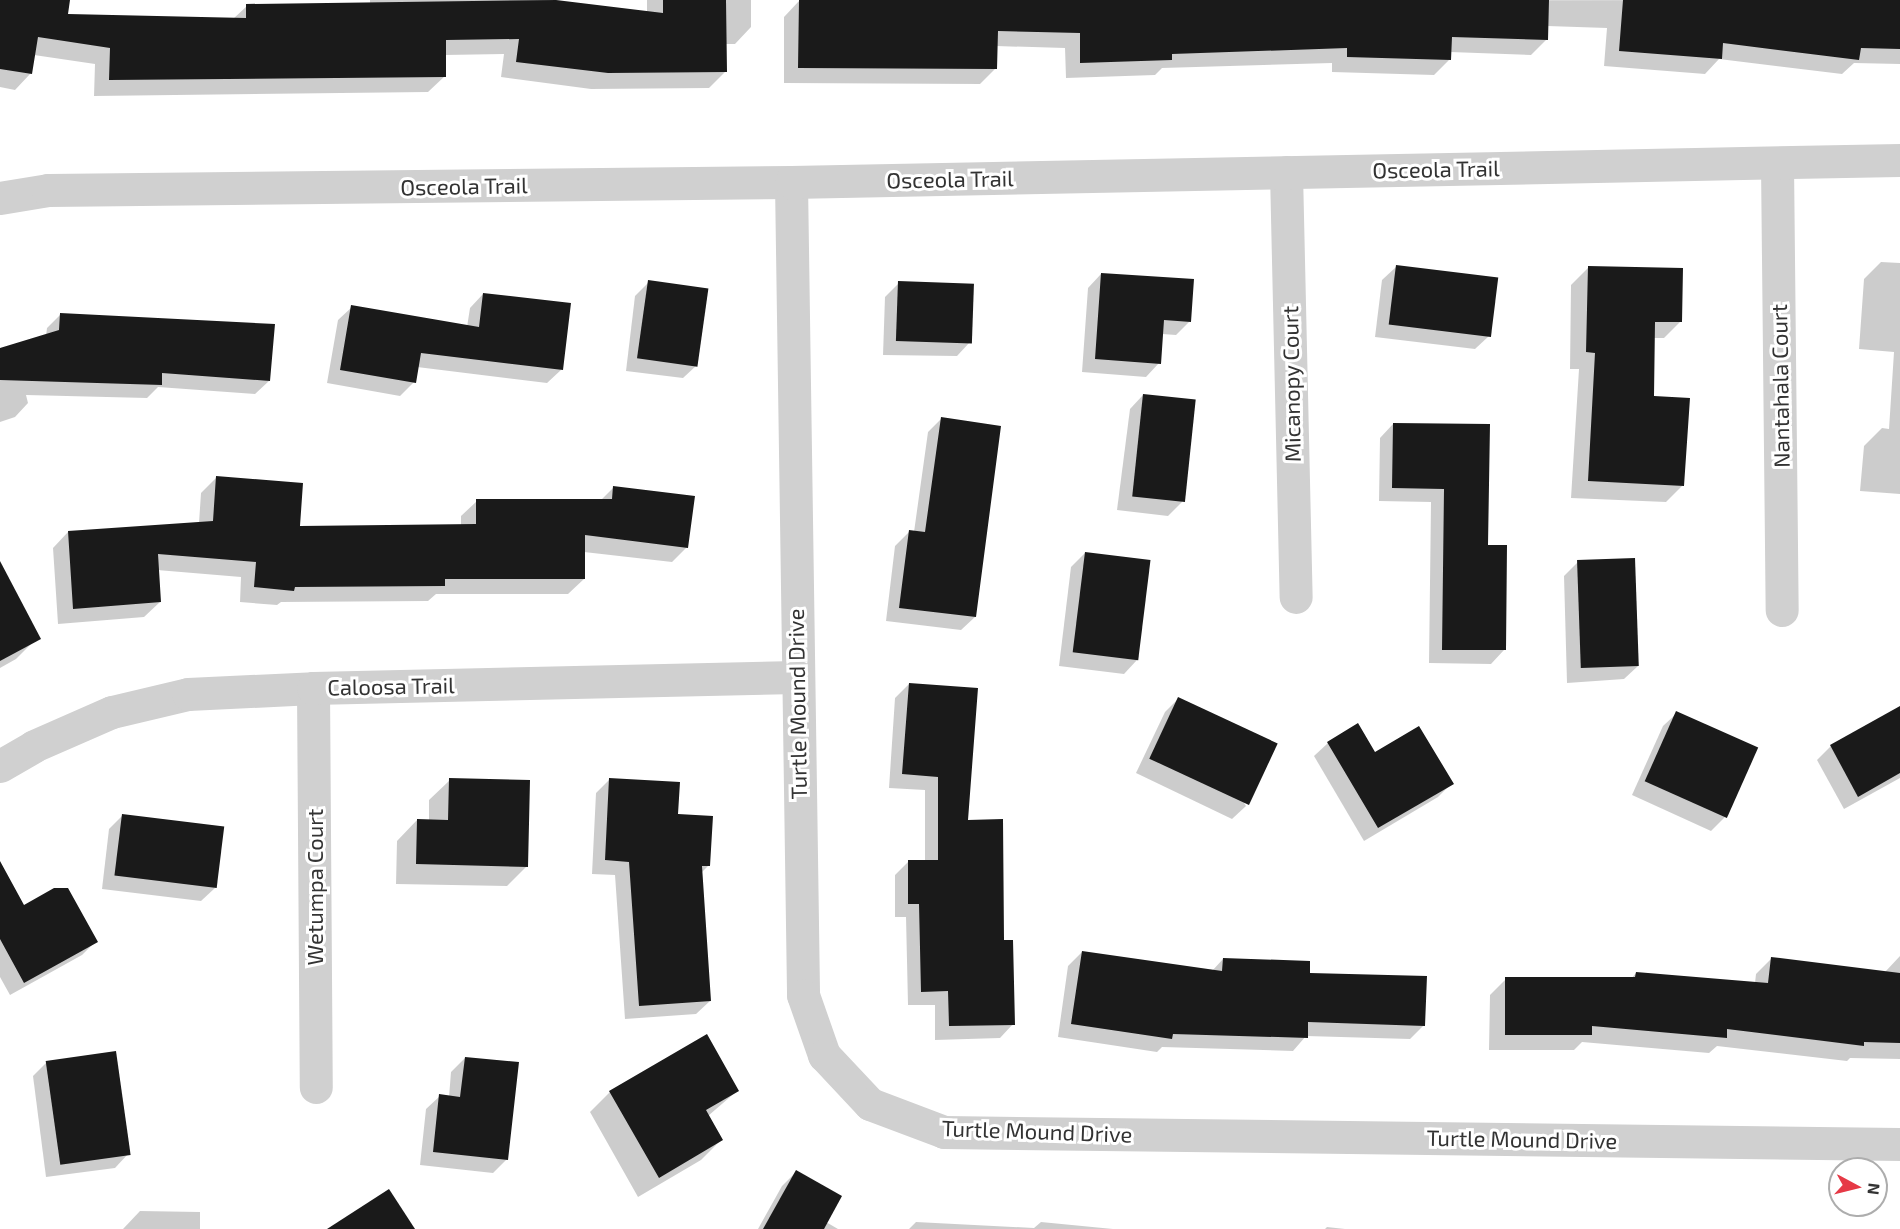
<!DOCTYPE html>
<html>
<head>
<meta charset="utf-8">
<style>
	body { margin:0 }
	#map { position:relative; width:1900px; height:1229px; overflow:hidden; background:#fff; font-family:"Exo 2",sans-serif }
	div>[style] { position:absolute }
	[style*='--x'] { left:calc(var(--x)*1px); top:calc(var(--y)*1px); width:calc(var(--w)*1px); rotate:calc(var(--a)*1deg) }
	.shadow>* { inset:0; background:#0003 }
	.building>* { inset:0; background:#1a1a1a; transform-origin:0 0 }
	.street>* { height:33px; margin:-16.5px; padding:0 16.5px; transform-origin:16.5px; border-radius:16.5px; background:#d0d0d0 }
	span { translate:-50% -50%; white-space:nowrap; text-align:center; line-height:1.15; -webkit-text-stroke:6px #fff; paint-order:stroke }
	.street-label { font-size:22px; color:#333 }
	.north { position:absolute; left:1828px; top:1157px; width:60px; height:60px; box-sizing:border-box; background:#fff; border:2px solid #adadad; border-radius:50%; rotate:97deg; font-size:16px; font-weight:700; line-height:24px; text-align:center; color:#333 }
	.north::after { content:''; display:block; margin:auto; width:21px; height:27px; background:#e63946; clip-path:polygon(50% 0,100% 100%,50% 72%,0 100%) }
</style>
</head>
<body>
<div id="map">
	<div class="shadow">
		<i style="clip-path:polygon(0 0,69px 0,66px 16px,233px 19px,247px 6px,370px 7px,370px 0,544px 0,647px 13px,647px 0,751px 0,751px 27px,735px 44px,725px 44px,725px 72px,709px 88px,591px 89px,501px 77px,504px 54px,445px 55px,445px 76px,428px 92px,94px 96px,95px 64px,34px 55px,31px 73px,15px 90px,0 87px)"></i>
		<i style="clip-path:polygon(1900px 0,1900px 64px,1854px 63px,1842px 74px,1719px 59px,1705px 74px,1604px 66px,1607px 28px,1547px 26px,1547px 39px,1531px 55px,1450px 52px,1449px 60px,1434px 75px,1332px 72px,1332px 63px,1162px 68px,1155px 75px,1066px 78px,1065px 48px,996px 46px,996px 68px,980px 84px,784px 83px,784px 17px,799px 1px)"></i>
		<i style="clip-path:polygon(1881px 262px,1900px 263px,1900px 494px,1860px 491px,1864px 446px,1882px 428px,1889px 429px,1894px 352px,1859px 349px,1864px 279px)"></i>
		<i style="clip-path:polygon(1396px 267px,1489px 336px,1475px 349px,1375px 337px,1382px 280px)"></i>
		<i style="clip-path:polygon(1588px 268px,1681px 321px,1664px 338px,1653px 338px,1652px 397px,1683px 485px,1666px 502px,1571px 498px,1579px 369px,1570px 369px,1571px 285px)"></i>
		<i style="clip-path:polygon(1101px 274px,1190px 321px,1176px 335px,1162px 334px,1159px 363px,1146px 377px,1082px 372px,1088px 288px)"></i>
		<i style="clip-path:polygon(649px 282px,697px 365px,683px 378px,626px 371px,635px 296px)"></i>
		<i style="clip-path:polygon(899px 283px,970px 342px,957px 356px,883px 355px,885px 297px)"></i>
		<i style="clip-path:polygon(483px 294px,561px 370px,547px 383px,417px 367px,414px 382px,400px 396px,327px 383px,338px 320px,352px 307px,467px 327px,470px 308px)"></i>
		<i style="clip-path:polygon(60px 315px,269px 381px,255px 394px,158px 387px,147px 398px,26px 395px,28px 403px,15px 417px,0 422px,0 350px,46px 336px,47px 328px)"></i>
		<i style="clip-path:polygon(1143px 395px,1182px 502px,1168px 516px,1117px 510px,1130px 409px)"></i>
		<i style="clip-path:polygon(942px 418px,975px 617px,961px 630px,886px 621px,895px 546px,909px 532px,914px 532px,928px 432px)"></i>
		<i style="clip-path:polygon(1393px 424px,1488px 425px,1487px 547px,1504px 650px,1491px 664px,1429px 663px,1431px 502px,1379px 501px,1380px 438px)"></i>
		<i style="clip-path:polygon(217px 477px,298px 527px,461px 526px,461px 516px,477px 501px,601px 500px,614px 487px,687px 547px,672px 562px,584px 552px,584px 579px,568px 594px,436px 594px,428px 601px,281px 602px,277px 605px,240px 602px,241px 577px,157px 570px,160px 602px,144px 617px,58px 624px,53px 548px,68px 532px,199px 523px,201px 493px)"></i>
		<i style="clip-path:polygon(1085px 553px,1137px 660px,1124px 674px,1059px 666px,1071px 567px)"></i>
		<i style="clip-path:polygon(1578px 562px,1638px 666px,1624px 679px,1567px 683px,1564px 576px)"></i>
		<i style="clip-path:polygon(0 565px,34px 641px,16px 659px,0 668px)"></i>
		<i style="clip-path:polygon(909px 684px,966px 821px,1002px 942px,1013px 1024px,1000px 1038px,935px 1040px,935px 1005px,908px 1005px,906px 917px,895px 917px,895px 875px,908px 862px,925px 862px,925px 790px,889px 788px,895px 698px)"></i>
		<i style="clip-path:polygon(1179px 698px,1246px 806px,1232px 819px,1136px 773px,1165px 712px)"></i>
		<i style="clip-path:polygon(1900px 707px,1900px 778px,1844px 809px,1817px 760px,1831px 746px)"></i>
		<i style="clip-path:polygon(1677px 713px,1725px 817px,1711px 831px,1632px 795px,1663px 726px)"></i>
		<i style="clip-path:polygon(1328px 743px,1452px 783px,1438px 797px,1364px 841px,1314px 756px)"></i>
		<i style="clip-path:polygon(610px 779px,708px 866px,701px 873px,710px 1001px,696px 1014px,625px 1019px,615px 875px,592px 874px,596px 793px)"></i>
		<i style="clip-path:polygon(450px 780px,527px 866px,507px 886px,396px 884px,397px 841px,417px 820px,429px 821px,429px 800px)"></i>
		<i style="clip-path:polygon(123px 815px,215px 888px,201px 901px,102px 889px,109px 829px)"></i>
		<i style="clip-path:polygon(0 889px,23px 907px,96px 941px,82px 955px,10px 995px,0 977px)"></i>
		<i style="clip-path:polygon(1082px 952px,1212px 971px,1223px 959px,1308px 975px,1424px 1025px,1410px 1039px,1306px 1036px,1293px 1051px,1162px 1047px,1157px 1052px,1058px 1037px,1068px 966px)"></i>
		<i style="clip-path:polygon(1900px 956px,1900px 1059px,1850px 1058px,1847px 1061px,1717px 1046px,1709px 1053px,1582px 1042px,1574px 1050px,1489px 1050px,1490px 995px,1506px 979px,1631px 979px,1636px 973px,1755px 983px,1756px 974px,1772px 958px,1885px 972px)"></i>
		<i style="clip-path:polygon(465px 1058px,507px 1159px,493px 1173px,420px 1165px,426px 1109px,440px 1096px,449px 1097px,451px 1072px)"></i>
		<i style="clip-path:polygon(47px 1062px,128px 1154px,115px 1168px,46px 1177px,33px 1076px)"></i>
		<i style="clip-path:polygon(737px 1091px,708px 1116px,721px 1140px,701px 1160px,638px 1197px,590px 1112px,610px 1092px)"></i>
		<i style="clip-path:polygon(796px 1172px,826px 1222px,838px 1229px,758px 1229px,782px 1186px)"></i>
		<i style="clip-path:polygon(140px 1211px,200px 1212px,200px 1229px,123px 1229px)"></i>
		<i style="clip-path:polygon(916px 1222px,1034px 1228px,1041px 1222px,1113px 1229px,909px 1229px)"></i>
		<i style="clip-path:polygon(1327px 1227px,1345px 1229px,1325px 1229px)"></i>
	</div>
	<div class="building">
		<i style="clip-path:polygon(0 0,70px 0,68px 14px,246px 18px,246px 4px,556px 0,663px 13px,663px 0,726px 0,727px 72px,608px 73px,516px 62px,519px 39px,446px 40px,446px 77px,109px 80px,110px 48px,38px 37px,32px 74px,0 69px)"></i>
		<i style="clip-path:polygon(799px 0,1549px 0,1548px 40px,1452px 37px,1451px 60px,1347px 57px,1347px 48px,1172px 54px,1172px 60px,1080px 63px,1080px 33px,998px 31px,997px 69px,798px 68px)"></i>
		<i style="clip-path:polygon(1623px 0,1900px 0,1900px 49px,1861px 48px,1859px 60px,1723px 43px,1722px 59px,1619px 51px)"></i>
		<i style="left:1396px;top:265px;width:103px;height:60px;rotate:7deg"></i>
		<i style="clip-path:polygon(1588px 266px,1683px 268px,1682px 322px,1655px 322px,1654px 396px,1690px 398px,1684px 486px,1588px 481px,1595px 353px,1586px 352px)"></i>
		<i style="clip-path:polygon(1101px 273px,1194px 279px,1191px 322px,1164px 320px,1161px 364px,1095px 359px)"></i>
		<i style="left:648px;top:280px;width:61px;height:79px;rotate:8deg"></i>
		<i style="left:898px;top:281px;width:76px;height:60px;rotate:2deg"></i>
		<i style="clip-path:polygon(483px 293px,571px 303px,563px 370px,421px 353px,416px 383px,340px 370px,351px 305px,479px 327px)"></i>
		<i style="clip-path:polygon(60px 313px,275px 324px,270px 381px,162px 373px,162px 385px,0 380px,0 348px,59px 330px)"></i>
		<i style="left:1143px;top:394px;width:53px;height:103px;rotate:6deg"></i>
		<i style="clip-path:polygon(941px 417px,1001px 426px,976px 617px,899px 608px,909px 530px,925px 532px)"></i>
		<i style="clip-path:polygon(1393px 423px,1490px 424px,1488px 545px,1507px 545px,1506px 650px,1442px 650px,1444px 489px,1392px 488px)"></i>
		<i style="clip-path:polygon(216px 476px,303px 483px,300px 526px,476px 524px,476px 499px,612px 499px,613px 486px,695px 496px,688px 548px,585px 535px,585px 579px,445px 579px,445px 586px,295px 587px,294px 591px,254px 587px,256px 562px,158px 554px,161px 602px,73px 609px,68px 531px,213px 521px)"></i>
		<i style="left:1085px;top:552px;width:66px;height:101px;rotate:7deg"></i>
		<i style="left:1635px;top:558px;width:108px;height:58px;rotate:88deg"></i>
		<i style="clip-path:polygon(0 561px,41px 639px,0 661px)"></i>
		<i style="clip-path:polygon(909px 683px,978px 688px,968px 820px,1003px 819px,1004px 940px,1013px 940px,1015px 1025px,949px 1026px,948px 991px,921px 992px,919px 904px,908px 904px,908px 860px,938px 860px,938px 777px,902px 774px)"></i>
		<i style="left:1178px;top:697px;width:110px;height:68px;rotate:25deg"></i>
		<i style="clip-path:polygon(1900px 706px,1900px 773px,1858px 797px,1830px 745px)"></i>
		<i style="left:1676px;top:711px;width:90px;height:77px;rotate:24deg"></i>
		<i style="clip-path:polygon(1358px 723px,1375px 752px,1419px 726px,1454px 784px,1378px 828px,1327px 742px)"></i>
		<i style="clip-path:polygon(449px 778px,530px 780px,528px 867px,416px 864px,417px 819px,448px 820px)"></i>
		<i style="clip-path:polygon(609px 778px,680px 782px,678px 814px,713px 816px,710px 866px,702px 866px,711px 1001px,639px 1006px,629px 862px,605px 860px)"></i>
		<i style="left:122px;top:814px;width:103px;height:62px;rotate:7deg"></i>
		<i style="clip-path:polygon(0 861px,24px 905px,54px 888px,68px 888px,98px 942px,24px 983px,0 939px)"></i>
		<i style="clip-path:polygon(1082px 951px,1222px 971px,1223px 958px,1310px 961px,1310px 973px,1427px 976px,1425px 1026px,1308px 1022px,1308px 1038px,1173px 1034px,1172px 1039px,1071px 1024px)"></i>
		<i style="clip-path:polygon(1771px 957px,1900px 973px,1900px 1043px,1864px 1042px,1864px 1046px,1727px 1029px,1727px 1038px,1592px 1026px,1592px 1035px,1505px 1035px,1505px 977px,1635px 977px,1636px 972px,1768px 983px)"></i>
		<i style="clip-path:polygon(707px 1034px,739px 1091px,706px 1110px,723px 1140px,659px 1178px,609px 1091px)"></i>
		<i style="left:116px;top:1051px;width:105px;height:71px;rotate:82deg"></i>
		<i style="clip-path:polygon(465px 1057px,519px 1062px,508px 1160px,433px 1152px,439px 1094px,460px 1097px)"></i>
		<i style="clip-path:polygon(796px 1170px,842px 1196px,824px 1229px,763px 1229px)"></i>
		<i style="clip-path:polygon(389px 1189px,415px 1229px,327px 1229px)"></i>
	</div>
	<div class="street">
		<i style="--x:1777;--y:163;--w:447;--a:89.4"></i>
		<i style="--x:1286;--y:172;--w:425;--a:88.7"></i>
		<i style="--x:791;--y:182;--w:813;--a:89.15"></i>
		<i style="--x:803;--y:995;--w:64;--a:70.7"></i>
		<i style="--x:824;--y:1055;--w:67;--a:46.8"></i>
		<i style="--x:870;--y:1104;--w:79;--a:20.7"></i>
		<i style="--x:944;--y:1132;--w:956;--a:0.72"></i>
		<i style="--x:0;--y:198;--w:49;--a:-9.5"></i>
		<i style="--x:48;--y:190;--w:743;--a:-0.62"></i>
		<i style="--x:791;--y:182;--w:1109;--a:-1.14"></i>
		<i style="--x:313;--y:688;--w:399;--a:89.6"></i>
		<i style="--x:0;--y:766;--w:39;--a:-30"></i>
		<i style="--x:34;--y:746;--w:85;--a:-23.6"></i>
		<i style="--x:112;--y:712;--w:78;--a:-13.3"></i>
		<i style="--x:188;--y:694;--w:125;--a:-2.7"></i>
		<i style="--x:313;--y:688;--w:483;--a:-1.3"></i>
	</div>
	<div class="street-label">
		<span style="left:1436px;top:169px;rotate:-1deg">Osceola Trail</span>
		<span style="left:950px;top:179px;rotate:-1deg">Osceola Trail</span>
		<span style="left:464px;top:186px;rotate:-1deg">Osceola Trail</span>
		<span style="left:1291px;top:384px;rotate:-91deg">Micanopy Court</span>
		<span style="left:1780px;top:386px;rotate:-91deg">Nantahala Court</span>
		<span style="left:391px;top:686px;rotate:-1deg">Caloosa Trail</span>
		<span style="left:797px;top:704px;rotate:-91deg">Turtle Mound Drive</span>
		<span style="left:315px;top:887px;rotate:-90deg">Wetumpa Court</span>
		<span style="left:1037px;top:1131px;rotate:2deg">Turtle Mound Drive</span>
		<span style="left:1522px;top:1139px;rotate:1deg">Turtle Mound Drive</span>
	</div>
	<div class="north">N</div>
</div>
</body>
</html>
